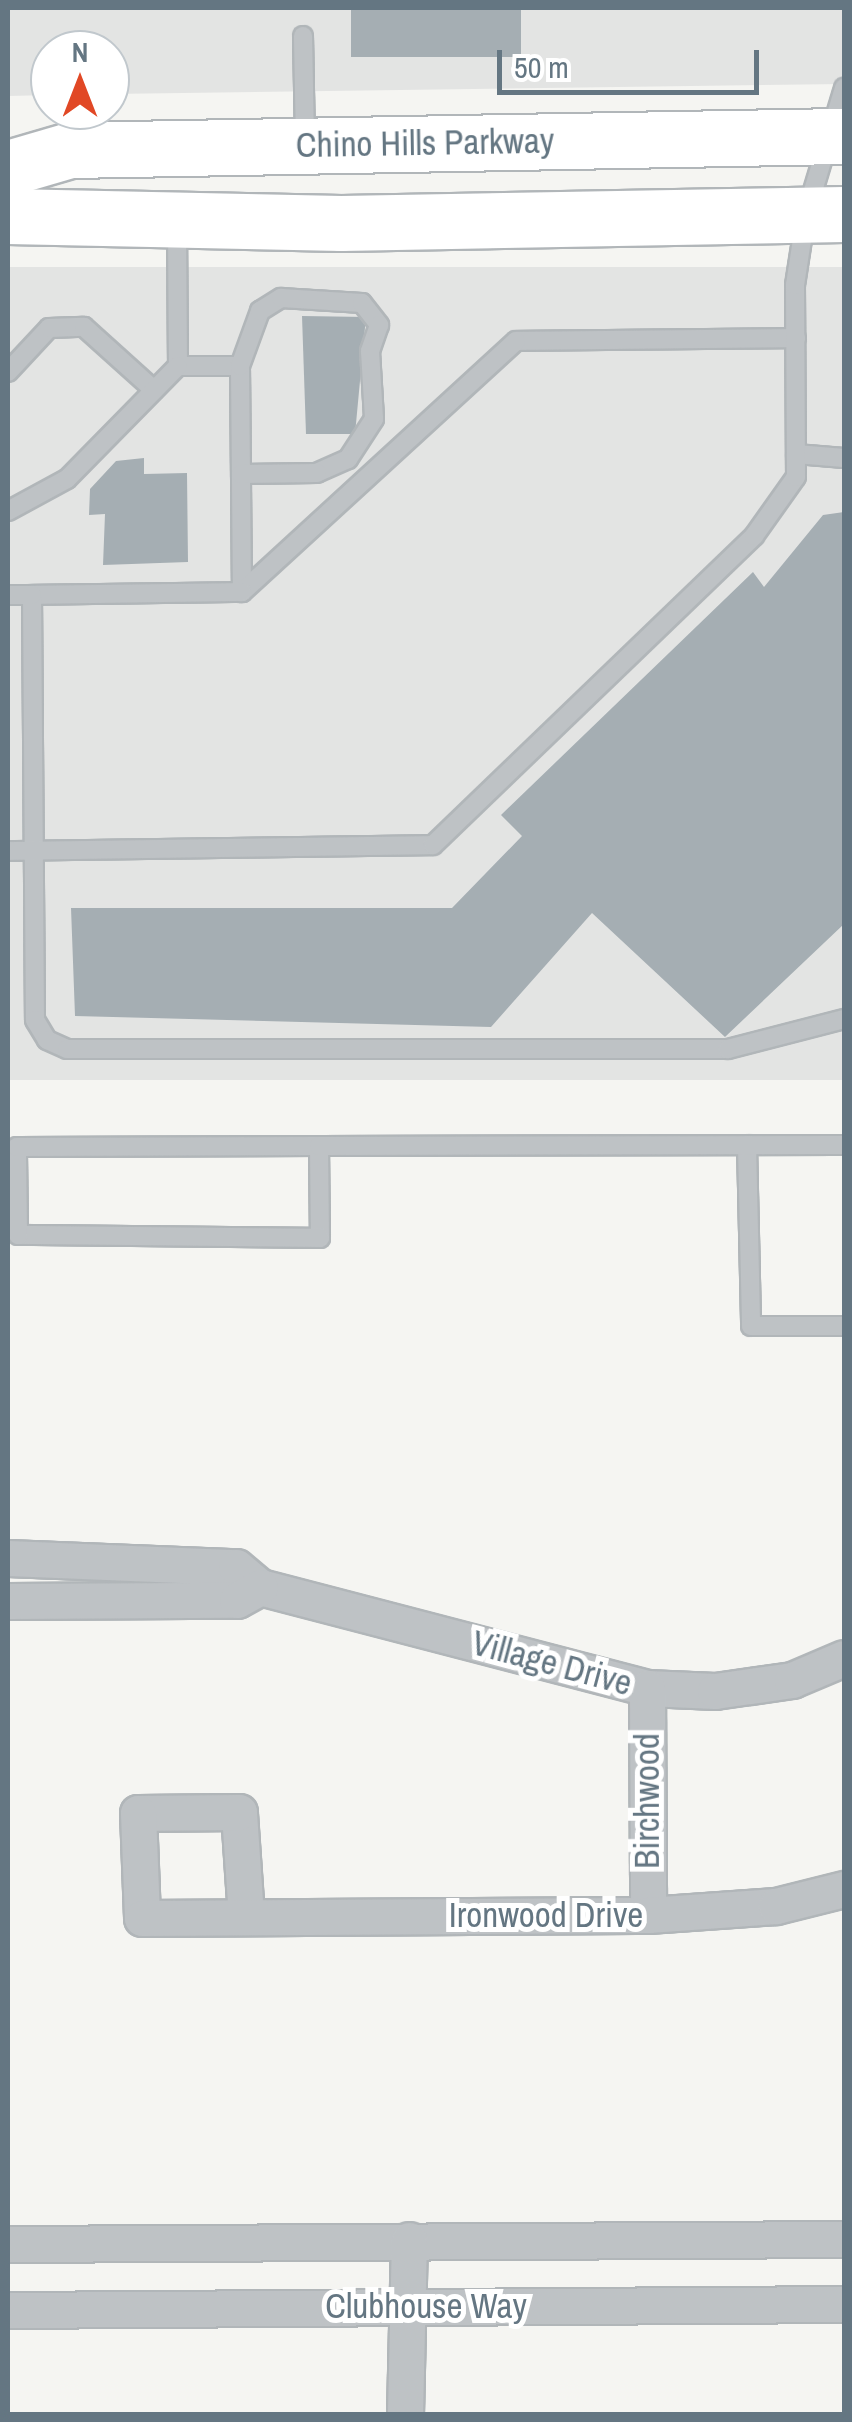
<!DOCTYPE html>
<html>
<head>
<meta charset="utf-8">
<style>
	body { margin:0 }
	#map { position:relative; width:852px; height:2422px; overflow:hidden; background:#f5f5f2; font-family:"Archivo Narrow",sans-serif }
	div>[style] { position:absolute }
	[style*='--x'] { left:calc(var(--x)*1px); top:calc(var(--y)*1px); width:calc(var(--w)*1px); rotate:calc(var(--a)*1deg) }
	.built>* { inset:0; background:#e3e4e3; transform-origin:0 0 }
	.building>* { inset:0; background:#a5aeb3; transform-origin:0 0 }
	.roads { filter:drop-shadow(2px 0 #b1b6b9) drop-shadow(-2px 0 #b1b6b9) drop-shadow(0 2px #b1b6b9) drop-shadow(0 -2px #b1b6b9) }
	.service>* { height:18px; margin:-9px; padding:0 9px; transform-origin:9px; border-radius:9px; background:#bec2c5 }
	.minor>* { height:35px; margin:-17.5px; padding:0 17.5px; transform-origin:17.5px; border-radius:17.5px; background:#bec2c5 }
	.primary>* { height:55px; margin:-27.5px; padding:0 27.5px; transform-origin:27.5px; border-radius:27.5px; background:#fff }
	span { translate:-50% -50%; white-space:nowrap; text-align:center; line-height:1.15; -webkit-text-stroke:10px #fff; paint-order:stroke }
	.street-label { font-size:35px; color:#647682 }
	.frame { position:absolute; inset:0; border:10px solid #647682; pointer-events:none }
	.north { position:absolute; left:30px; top:30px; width:100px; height:100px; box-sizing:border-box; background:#fff; border:2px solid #c1c8cd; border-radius:50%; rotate:0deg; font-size:28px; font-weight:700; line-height:40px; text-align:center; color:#647682 }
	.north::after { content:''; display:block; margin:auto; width:35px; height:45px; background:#e14825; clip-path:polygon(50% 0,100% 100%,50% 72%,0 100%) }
	.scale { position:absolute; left:497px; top:50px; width:262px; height:45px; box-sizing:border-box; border:5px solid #647682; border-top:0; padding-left:12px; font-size:30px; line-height:35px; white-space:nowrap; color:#647682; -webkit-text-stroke:8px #fff; paint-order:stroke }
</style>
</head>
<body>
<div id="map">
	<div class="built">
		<i style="clip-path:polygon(8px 8px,844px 8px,844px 84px,110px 94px,110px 50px,50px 50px,50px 95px,8px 96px)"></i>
		<i style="left:844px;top:267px;width:813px;height:836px;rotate:90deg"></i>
	</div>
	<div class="building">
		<i style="left:351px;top:8px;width:170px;height:49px"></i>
		<i style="clip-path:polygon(302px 316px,366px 317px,355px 434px,306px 434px)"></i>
		<i style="clip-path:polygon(144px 458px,144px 474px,187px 473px,188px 562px,103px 565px,105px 514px,89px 515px,90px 489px,116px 461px)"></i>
		<i style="clip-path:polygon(844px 512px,844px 924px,725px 1037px,592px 913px,491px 1027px,75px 1016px,71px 908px,452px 908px,522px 836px,501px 815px,753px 572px,764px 587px,823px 515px)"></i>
	</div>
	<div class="roads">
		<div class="service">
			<i style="--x:303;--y:36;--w:104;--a:88.9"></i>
			<i style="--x:177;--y:225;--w:141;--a:89.6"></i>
			<i style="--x:178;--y:366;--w:62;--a:0"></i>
			<i style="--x:240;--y:366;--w:226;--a:89.5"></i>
			<i style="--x:796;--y:338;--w:280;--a:179.4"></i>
			<i style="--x:516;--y:341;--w:372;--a:137.5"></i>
			<i style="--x:242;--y:592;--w:210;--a:179.2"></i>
			<i style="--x:32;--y:595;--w:425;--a:89.6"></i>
			<i style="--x:35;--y:1020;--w:23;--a:59"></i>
			<i style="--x:47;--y:1040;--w:22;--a:24"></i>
			<i style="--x:67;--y:1049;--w:661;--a:0"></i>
			<i style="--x:728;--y:1049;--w:120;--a:-14.5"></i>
			<i style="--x:240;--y:366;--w:59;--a:-70"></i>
			<i style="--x:260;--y:311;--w:25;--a:-32"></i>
			<i style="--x:281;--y:298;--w:81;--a:3.5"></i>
			<i style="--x:362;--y:303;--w:28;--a:52"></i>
			<i style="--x:379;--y:325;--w:28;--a:109"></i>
			<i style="--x:370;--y:351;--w:68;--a:86.6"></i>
			<i style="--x:374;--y:419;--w:48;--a:123"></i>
			<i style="--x:348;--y:459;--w:34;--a:156"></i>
			<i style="--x:317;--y:473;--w:76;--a:179.2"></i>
			<i style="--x:8;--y:372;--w:60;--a:-47"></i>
			<i style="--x:49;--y:328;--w:35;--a:-2"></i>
			<i style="--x:84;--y:327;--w:94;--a:42"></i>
			<i style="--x:796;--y:454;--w:48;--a:4.8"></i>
			<i style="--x:8;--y:511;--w:67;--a:-28.5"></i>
			<i style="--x:67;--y:479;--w:158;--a:-45.5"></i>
			<i style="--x:8;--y:595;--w:24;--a:0"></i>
			<i style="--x:8;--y:851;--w:425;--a:-0.8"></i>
			<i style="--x:433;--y:845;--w:446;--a:-43.9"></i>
			<i style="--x:754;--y:536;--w:72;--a:-54.6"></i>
			<i style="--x:796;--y:477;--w:192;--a:-90.3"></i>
			<i style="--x:795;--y:285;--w:72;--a:-81.2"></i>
			<i style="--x:806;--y:214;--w:132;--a:-73.2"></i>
			<i style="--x:747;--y:1145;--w:181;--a:88.7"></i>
			<i style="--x:751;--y:1326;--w:93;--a:0"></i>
			<i style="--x:319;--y:1146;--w:92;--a:89.4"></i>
			<i style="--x:320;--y:1238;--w:302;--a:-179.4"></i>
			<i style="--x:18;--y:1235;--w:88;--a:-90.7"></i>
			<i style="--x:17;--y:1147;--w:302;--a:-0.2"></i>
			<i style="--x:319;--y:1146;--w:525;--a:-0.11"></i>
		</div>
		<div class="minor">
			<i style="--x:8;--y:1558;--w:228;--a:2.3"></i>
			<i style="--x:236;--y:1567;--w:31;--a:40"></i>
			<i style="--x:260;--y:1587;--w:400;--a:14.6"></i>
			<i style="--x:647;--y:1688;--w:68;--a:2.5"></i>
			<i style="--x:715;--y:1691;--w:78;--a:-8.1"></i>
			<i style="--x:792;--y:1680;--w:56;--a:-22.9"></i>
			<i style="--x:8;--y:1601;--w:229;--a:-0.3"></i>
			<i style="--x:237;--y:1600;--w:26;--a:-29"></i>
			<i style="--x:647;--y:1688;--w:227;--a:89.7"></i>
			<i style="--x:246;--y:1916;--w:104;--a:-93.9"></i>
			<i style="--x:239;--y:1812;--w:101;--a:179.4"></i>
			<i style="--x:138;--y:1813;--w:105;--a:87.8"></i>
			<i style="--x:142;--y:1918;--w:506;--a:-0.34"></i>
			<i style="--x:648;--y:1915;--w:128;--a:-4"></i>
			<i style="--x:776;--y:1906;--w:70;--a:-14"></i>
			<i style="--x:8;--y:2244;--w:836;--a:-0.34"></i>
			<i style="--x:8;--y:2310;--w:836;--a:-0.41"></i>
			<i style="--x:405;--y:2414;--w:174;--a:-88.7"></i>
		</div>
		<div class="primary">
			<i style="--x:8;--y:168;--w:65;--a:-16.2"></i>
			<i style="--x:70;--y:150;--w:774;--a:-1.04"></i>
			<i style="--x:8;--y:216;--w:333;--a:1.2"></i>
			<i style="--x:341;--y:223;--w:503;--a:-1.03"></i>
		</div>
	</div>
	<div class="street-label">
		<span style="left:425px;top:143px;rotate:-1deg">Chino Hills Parkway</span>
		<span style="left:552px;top:1663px;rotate:15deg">Village Drive</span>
		<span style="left:647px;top:1801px;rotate:-90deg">Birchwood</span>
		<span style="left:546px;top:1915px">Ironwood Drive</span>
		<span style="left:426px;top:2306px">Clubhouse Way</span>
	</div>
	<div class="frame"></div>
	<div class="north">N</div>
	<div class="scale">50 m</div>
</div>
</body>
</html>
